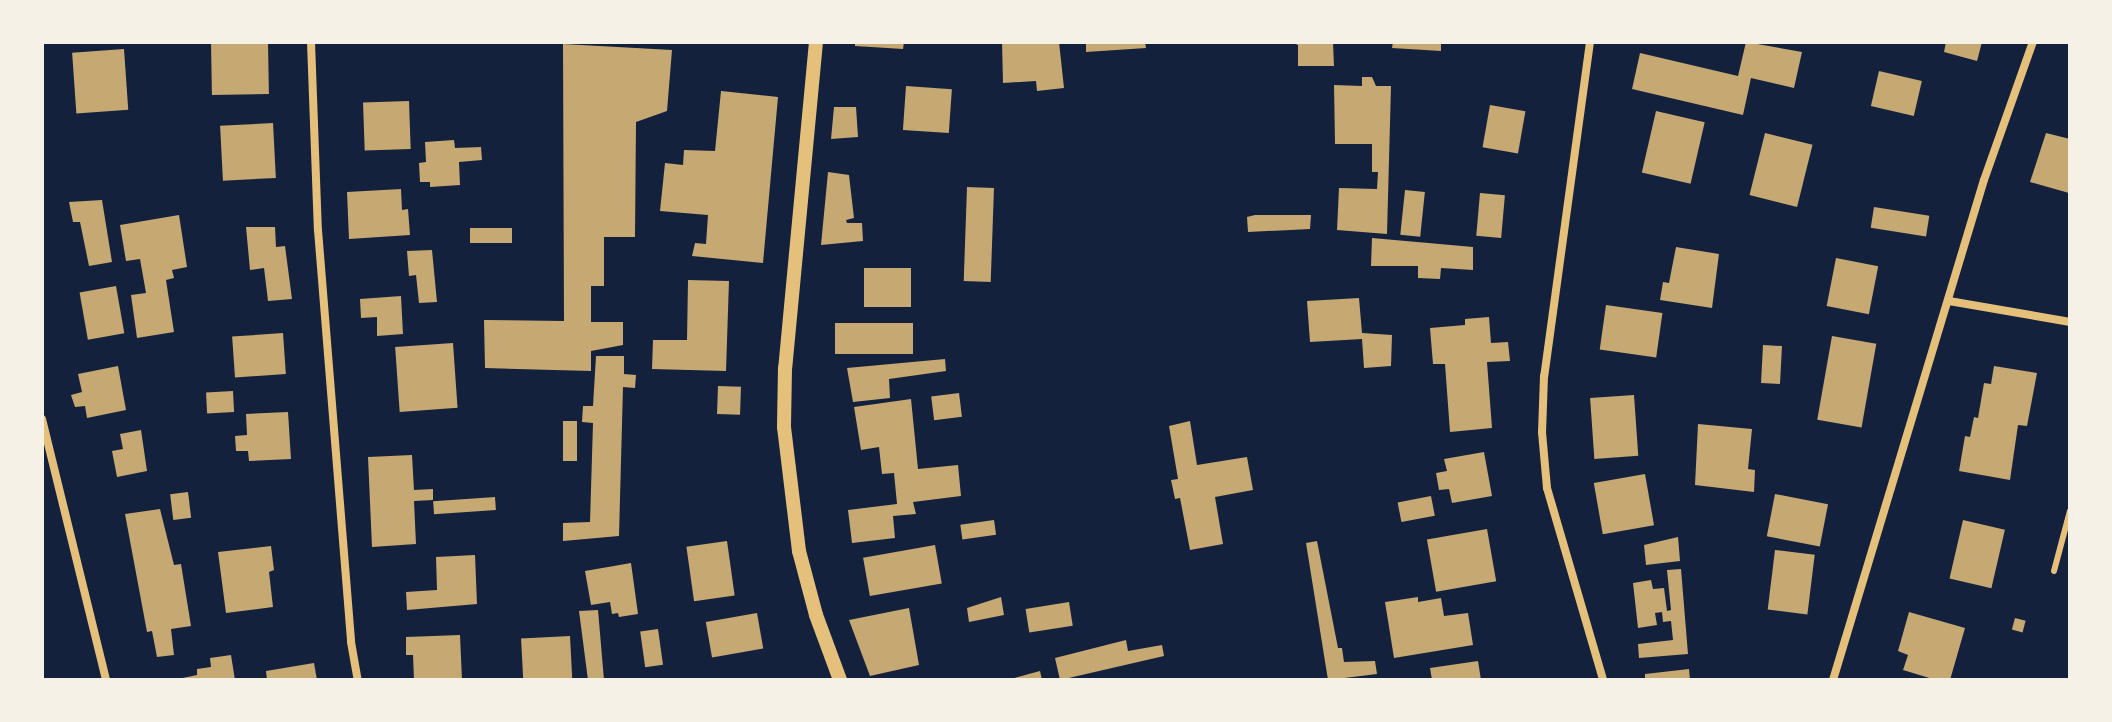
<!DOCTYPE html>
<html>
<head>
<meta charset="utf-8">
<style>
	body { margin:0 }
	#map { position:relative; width:2112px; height:722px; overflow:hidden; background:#14213d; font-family:Lato,sans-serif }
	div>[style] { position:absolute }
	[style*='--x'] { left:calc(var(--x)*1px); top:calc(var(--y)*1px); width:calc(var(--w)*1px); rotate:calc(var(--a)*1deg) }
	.building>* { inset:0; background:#c6a872; transform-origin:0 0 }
	.service>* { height:6px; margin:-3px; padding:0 3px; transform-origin:3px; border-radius:3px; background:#e5c07b }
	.minor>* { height:8px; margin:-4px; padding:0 4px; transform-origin:4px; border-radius:4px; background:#e5c07b }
	.tertiary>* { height:14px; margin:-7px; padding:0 7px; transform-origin:7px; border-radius:7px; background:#e5c07b }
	span { translate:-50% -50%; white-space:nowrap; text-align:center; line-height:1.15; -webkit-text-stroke:8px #f6f1e7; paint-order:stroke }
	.frame { position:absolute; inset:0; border:44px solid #f6f1e7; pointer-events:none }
</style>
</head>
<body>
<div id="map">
	<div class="building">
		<i style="left:268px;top:42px;width:52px;height:57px;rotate:89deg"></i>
		<i style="clip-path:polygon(855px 42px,904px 42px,903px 49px,855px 46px)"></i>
		<i style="clip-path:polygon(1002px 42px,1059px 42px,1064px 88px,1037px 91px,1036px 81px,1003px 83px)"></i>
		<i style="clip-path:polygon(1086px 42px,1145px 42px,1146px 48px,1086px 52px)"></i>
		<i style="clip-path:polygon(1291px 42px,1333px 42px,1334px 66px,1298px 66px,1298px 45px)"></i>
		<i style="clip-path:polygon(1393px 42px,1441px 42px,1441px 51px,1392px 48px)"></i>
		<i style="clip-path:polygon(1746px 42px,1802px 52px,1794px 88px,1751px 78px,1743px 115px,1632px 89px,1640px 53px,1738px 76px)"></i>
		<i style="clip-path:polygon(1946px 42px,1982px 42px,1977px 61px,1944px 52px)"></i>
		<i style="clip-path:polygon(563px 44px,672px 50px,667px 111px,636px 122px,635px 237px,604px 237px,604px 286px,591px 286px,591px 322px,623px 322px,623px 345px,591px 351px,591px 371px,485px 368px,484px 320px,564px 321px)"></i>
		<i style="left:124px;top:49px;width:61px;height:52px;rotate:86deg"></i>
		<i style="left:1879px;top:71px;width:44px;height:36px;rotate:13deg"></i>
		<i style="clip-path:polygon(1362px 77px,1372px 77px,1376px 86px,1391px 86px,1387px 234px,1337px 230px,1339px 188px,1377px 189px,1378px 172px,1372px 172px,1372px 144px,1335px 144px,1334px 85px,1362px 86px)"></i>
		<i style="left:906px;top:86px;width:46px;height:44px;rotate:4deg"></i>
		<i style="clip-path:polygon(721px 91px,778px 97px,763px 263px,692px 256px,695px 243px,706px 244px,708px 215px,660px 211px,665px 163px,683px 165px,684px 150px,715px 151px)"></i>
		<i style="left:409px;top:101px;width:48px;height:46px;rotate:88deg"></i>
		<i style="left:1490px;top:105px;width:36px;height:43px;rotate:10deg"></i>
		<i style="clip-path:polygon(834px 107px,856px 107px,858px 137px,831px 139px)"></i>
		<i style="left:1656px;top:111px;width:50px;height:63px;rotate:13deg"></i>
		<i style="left:273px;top:123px;width:55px;height:53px;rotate:87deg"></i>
		<i style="left:1765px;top:133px;width:49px;height:64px;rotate:14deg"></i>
		<i style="clip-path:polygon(2046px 133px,2070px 139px,2069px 193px,2030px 182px)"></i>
		<i style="clip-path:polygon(454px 140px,455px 148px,481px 147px,482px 160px,459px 162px,460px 185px,430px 187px,430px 182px,420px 182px,419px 163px,426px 162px,425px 142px)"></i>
		<i style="clip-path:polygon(828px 172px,849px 175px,854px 218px,846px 220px,847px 223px,862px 223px,863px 241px,821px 245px)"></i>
		<i style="left:967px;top:187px;width:27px;height:94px;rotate:2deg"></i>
		<i style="clip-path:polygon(401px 189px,402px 210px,408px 209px,410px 235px,349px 239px,347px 192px)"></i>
		<i style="left:1405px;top:190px;width:20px;height:45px;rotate:6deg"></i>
		<i style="left:1480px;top:193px;width:25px;height:43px;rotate:5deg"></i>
		<i style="clip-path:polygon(102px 200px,112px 262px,89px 266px,80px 222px,73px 222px,69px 202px)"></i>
		<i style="left:1874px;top:207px;width:56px;height:21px;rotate:9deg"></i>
		<i style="clip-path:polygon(179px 215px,187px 267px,172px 270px,174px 278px,166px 280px,174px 332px,137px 338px,131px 295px,146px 293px,140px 259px,126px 261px,120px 225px)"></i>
		<i style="clip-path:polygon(1255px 215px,1311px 215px,1310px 229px,1248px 232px,1247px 217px)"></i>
		<i style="clip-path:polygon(246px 227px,275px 227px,276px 247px,285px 246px,292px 299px,268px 301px,264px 268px,250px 270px)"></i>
		<i style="left:470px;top:228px;width:42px;height:15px"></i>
		<i style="clip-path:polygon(1372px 238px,1473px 247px,1473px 270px,1441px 268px,1440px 279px,1418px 278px,1418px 266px,1371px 266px)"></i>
		<i style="clip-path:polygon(1676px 247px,1719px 254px,1712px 308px,1660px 300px,1663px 282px,1669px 283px)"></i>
		<i style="clip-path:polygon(432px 250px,437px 302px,419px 303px,416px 275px,409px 276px,407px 251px)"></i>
		<i style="left:1836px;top:258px;width:43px;height:49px;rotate:11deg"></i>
		<i style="left:864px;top:268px;width:47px;height:39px"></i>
		<i style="clip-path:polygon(688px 280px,729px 281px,726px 371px,652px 369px,653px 340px,687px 340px)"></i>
		<i style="left:116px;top:286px;width:48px;height:37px;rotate:80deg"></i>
		<i style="clip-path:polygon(401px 296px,403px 334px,377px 336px,377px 317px,361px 318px,360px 299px)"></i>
		<i style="clip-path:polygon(1359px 298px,1362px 333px,1392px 335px,1391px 366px,1364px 368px,1362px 339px,1310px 342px,1307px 301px)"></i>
		<i style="left:1606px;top:305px;width:57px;height:45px;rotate:8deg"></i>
		<i style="clip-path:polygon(1489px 317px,1491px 343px,1508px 342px,1510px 361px,1487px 362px,1492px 428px,1450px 432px,1445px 364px,1433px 364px,1430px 328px,1465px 325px,1465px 319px)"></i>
		<i style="left:913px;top:323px;width:31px;height:78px;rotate:90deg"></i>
		<i style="left:283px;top:333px;width:41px;height:51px;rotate:86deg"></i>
		<i style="left:1832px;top:336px;width:45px;height:85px;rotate:10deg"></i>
		<i style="left:453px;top:343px;width:65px;height:58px;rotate:86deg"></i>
		<i style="left:1763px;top:345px;width:19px;height:38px;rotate:3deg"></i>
		<i style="clip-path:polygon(596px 356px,624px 356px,624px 374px,636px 375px,635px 388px,623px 387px,619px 536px,563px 541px,563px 523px,590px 522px,593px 423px,582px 422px,583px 406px,593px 406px)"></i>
		<i style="clip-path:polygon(945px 359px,946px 371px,889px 379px,890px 398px,853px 402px,847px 368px)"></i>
		<i style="clip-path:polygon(118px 366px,126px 410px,87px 418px,85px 406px,75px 407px,71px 395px,82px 392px,78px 374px)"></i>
		<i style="clip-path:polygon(1994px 366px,2037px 373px,2027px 426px,2018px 425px,2010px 480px,1959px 471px,1965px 436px,1970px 437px,1974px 417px,1978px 418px,1984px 383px,1991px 384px)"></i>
		<i style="left:718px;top:386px;width:23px;height:28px;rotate:2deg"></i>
		<i style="left:233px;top:391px;width:21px;height:27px;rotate:87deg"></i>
		<i style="left:959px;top:393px;width:24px;height:28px;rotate:83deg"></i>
		<i style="left:1634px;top:395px;width:61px;height:44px;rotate:86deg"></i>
		<i style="clip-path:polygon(911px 399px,918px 469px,958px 465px,961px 496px,913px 502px,916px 514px,893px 516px,895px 538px,852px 543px,848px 510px,897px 504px,894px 473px,882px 474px,879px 447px,861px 450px,854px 407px)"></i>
		<i style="clip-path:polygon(288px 412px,291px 459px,249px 461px,248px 451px,236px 451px,235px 436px,247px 435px,246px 414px)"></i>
		<i style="left:563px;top:421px;width:14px;height:40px"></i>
		<i style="clip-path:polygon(1190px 421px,1197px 465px,1247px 457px,1253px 490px,1215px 497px,1223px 544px,1190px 550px,1180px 498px,1175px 499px,1171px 480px,1178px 479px,1169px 426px)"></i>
		<i style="clip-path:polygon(1698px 424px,1752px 429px,1748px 469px,1755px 470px,1754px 492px,1695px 485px)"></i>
		<i style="clip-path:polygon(141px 430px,147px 471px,117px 477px,112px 451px,123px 449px,120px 434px)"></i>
		<i style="clip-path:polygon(1484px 452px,1492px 496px,1452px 503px,1449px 489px,1439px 490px,1436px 473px,1447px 471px,1444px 459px)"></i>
		<i style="clip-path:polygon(412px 455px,414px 490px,433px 489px,433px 500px,414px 501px,416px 544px,372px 547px,368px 457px)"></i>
		<i style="left:1645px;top:474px;width:52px;height:52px;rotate:80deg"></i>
		<i style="left:188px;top:492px;width:26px;height:18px;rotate:83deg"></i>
		<i style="left:1775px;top:494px;width:54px;height:43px;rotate:11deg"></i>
		<i style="left:1431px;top:496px;width:20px;height:34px;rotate:79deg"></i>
		<i style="left:495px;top:497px;width:13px;height:62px;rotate:86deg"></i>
		<i style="clip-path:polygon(160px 509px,174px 565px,181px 564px,191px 626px,171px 629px,174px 655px,157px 657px,152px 631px,147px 632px,125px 514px)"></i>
		<i style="left:994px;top:520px;width:15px;height:34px;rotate:82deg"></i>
		<i style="left:1963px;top:520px;width:43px;height:60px;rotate:13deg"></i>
		<i style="left:1487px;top:529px;width:53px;height:61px;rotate:80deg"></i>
		<i style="clip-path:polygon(1678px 537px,1680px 561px,1646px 565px,1644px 545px)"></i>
		<i style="left:727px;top:541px;width:55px;height:41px;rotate:82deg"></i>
		<i style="clip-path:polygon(1317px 541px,1338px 648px,1342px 648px,1344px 662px,1375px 661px,1377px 674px,1328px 680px,1306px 543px)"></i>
		<i style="left:935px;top:545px;width:39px;height:73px;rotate:80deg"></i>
		<i style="clip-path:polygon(271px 546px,274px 570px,269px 572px,273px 607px,226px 613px,218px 552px)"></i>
		<i style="left:1775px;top:550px;width:40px;height:60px;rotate:7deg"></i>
		<i style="clip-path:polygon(475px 555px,477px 604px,407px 610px,406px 592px,437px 590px,436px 557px)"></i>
		<i style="clip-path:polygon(631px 563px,638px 614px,619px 617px,618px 613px,612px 614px,610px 602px,591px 605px,585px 571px)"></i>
		<i style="clip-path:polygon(1681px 569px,1688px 654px,1639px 658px,1638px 644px,1673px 640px,1671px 621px,1663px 622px,1662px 612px,1655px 613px,1657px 625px,1638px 628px,1633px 583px,1651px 580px,1653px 589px,1664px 588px,1667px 611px,1671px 610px,1667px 570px)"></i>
		<i style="clip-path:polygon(1001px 597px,1004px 615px,969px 622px,967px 608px)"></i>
		<i style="clip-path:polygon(1418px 597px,1418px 602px,1441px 598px,1444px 616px,1468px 613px,1473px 645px,1394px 658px,1385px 602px)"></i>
		<i style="left:1069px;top:602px;width:24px;height:44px;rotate:81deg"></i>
		<i style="clip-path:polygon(909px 608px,919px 665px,870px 676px,849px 620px)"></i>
		<i style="clip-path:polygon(598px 610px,604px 680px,588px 680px,579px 611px)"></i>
		<i style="clip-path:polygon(1909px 612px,1965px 628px,1950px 680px,1936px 680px,1903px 670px,1908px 655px,1898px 651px)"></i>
		<i style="left:757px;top:613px;width:36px;height:52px;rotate:80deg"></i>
		<i style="left:2015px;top:618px;width:11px;height:12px;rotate:15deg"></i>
		<i style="left:658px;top:629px;width:36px;height:18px;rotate:82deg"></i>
		<i style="clip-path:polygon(460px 635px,462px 680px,414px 680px,413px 655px,406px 655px,406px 637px)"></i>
		<i style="left:570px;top:636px;width:44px;height:49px;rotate:87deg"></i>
		<i style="clip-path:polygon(1126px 640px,1128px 651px,1162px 645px,1164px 656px,1060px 680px,1055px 658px)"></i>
		<i style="clip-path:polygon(231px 655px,235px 680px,173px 680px,197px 675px,197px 669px,211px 667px,210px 658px)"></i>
		<i style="clip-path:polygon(1478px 661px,1481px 680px,1432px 680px,1430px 668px)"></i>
		<i style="clip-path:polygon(314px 663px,317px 680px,267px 680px,266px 671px)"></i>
		<i style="clip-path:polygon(1689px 669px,1690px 680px,1645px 680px,1645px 674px)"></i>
		<i style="clip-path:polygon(1040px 671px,1042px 680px,1011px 680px,1011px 679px)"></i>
	</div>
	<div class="service">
		<i style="--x:2054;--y:571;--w:62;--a:-75.1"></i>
	</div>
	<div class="minor">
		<i style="--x:311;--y:42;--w:188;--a:87.9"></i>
		<i style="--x:318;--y:230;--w:413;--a:85.4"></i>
		<i style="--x:351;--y:642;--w:39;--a:80"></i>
		<i style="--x:1590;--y:42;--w:337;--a:97.8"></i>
		<i style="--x:1544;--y:376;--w:56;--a:92"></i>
		<i style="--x:1542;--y:432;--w:56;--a:84.9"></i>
		<i style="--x:1547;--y:488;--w:200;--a:73.7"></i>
		<i style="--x:1949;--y:301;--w:123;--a:9.8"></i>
		<i style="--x:42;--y:419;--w:269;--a:76.2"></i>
		<i style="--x:1833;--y:680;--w:522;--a:-73.2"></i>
		<i style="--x:1984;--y:180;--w:146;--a:-70.5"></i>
	</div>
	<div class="tertiary">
		<i style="--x:816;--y:42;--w:327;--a:95.4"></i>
		<i style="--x:785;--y:368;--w:59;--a:91"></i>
		<i style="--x:784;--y:427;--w:125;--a:83.1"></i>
		<i style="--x:799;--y:551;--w:66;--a:75.1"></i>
		<i style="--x:816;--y:615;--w:69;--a:69.7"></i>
	</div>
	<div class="frame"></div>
</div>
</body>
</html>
